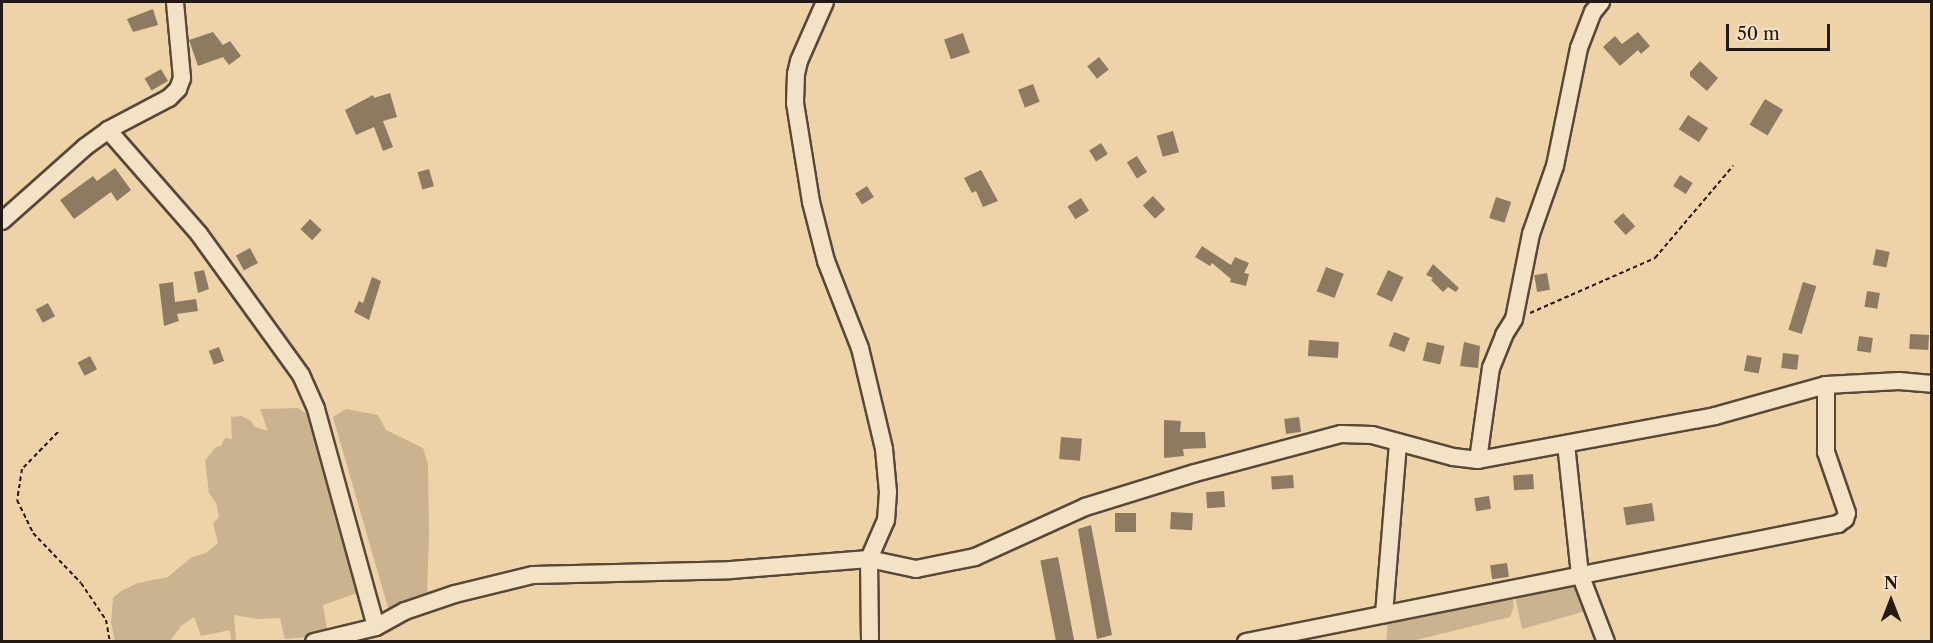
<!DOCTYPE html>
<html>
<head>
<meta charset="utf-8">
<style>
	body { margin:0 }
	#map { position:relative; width:1933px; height:643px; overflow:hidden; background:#eed3a8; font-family:"Libre Caslon Text",serif }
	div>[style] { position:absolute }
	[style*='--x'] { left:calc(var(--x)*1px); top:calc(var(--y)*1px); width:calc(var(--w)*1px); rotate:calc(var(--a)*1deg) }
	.green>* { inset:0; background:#ccb38f }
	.building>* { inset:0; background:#8e7a61; transform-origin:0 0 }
	.path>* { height:2px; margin-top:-1px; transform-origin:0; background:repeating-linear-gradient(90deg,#251915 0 4.5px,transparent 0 7.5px) }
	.roads { filter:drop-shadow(2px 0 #57483a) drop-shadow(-2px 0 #57483a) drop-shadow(0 2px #57483a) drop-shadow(0 -2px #57483a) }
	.minor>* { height:16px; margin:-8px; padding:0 8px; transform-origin:8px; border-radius:8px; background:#f4e2c6 }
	span { translate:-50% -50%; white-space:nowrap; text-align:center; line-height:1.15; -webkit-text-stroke:5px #f4e2c6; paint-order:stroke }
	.frame { position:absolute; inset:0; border:3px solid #251915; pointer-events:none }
	.north { position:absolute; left:1861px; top:571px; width:60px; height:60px; -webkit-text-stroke:4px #f4e2c6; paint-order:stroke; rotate:0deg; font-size:16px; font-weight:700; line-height:24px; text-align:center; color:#251915 }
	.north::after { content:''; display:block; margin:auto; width:21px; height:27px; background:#251915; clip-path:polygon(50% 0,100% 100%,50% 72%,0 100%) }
	.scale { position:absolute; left:1726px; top:24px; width:104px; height:27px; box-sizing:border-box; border:3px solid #251915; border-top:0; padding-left:8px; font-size:18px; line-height:21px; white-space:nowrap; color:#251915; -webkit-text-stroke:4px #f4e2c6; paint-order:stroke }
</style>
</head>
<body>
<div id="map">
	<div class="green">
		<i style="clip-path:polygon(298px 408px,312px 418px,360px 592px,323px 605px,328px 635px,285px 639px,280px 618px,258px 619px,234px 615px,236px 641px,231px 641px,230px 630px,201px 636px,194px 617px,181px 626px,170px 641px,115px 641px,111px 622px,113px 598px,121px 591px,138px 583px,168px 577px,192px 557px,206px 553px,218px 543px,213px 523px,219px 517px,216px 503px,209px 493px,205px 460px,216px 447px,221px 446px,225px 438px,232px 439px,231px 417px,241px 416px,250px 420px,255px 427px,268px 431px,260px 409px)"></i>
		<i style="clip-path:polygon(346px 409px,378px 415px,386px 430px,423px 448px,428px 464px,429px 534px,427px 597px,389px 611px,333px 417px)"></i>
		<i style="clip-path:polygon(1576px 583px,1589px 610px,1522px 629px,1515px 596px)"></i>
		<i style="clip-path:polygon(1512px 595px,1514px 606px,1510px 617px,1412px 641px,1386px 642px,1388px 620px)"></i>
	</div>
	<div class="building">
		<i style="clip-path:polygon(153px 9px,158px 25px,133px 32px,127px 19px)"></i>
		<i style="clip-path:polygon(213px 32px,223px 45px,230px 41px,241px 56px,229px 65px,223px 57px,198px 66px,189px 40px)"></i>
		<i style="clip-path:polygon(1638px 32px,1650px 46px,1641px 54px,1638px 50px,1620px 66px,1603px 47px,1615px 36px,1622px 44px)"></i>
		<i style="left:963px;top:33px;width:21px;height:20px;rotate:71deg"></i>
		<i style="left:1099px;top:57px;width:16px;height:15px;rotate:52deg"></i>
		<i style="clip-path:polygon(1700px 61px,1718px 78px,1707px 91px,1690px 76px,1690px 72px)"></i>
		<i style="left:161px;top:69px;width:14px;height:19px;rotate:60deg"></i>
		<i style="left:1033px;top:84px;width:19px;height:16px;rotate:69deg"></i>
		<i style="clip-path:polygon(390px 93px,397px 117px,383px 121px,393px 147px,383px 151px,374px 127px,356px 135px,345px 110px,373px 95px,374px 98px)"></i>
		<i style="left:1765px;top:99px;width:21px;height:30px;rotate:31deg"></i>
		<i style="left:1688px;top:115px;width:24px;height:17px;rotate:33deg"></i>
		<i style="left:1173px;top:131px;width:22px;height:17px;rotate:74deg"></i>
		<i style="left:1101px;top:143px;width:13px;height:14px;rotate:58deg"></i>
		<i style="left:1137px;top:156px;width:19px;height:12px;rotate:58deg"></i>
		<i style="clip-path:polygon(115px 168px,131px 190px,117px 201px,111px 192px,74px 219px,60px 200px,93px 176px,97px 181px)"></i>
		<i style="left:429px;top:169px;width:18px;height:12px;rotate:74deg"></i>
		<i style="clip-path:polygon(981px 170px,998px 201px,983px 207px,976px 191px,972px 193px,964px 178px)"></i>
		<i style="left:1680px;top:175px;width:15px;height:13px;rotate:32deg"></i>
		<i style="left:867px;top:186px;width:13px;height:14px;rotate:58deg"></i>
		<i style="left:1153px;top:196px;width:18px;height:14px;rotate:47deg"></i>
		<i style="left:1496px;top:197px;width:16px;height:22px;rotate:18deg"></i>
		<i style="left:1081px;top:198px;width:15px;height:16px;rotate:58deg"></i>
		<i style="left:1623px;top:213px;width:18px;height:13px;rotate:47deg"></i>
		<i style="left:310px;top:219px;width:16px;height:14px;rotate:43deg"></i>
		<i style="clip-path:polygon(1202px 246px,1231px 265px,1235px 257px,1249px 263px,1244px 273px,1249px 274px,1246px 286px,1230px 282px,1231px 279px,1212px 263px,1210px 266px,1195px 257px)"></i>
		<i style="left:250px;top:248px;width:17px;height:16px;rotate:62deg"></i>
		<i style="left:1876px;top:249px;width:14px;height:16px;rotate:12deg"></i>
		<i style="clip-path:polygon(1433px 264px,1459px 288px,1456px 292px,1448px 287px,1443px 292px,1431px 280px,1433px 278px,1426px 275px)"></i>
		<i style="left:1326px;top:267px;width:19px;height:26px;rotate:21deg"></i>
		<i style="clip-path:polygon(204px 270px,209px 289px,198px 293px,194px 272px)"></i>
		<i style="left:1388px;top:270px;width:17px;height:27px;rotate:25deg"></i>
		<i style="left:1547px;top:273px;width:17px;height:13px;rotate:80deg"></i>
		<i style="clip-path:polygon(372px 277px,381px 281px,369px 320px,354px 312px,359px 301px,363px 303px)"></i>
		<i style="clip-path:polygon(173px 282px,175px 302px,196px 299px,198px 311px,177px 314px,179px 321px,164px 326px,159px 284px)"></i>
		<i style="left:1803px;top:282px;width:14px;height:50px;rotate:17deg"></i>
		<i style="left:1867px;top:291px;width:13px;height:16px;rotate:9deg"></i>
		<i style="left:48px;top:303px;width:15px;height:14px;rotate:62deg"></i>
		<i style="left:1394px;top:332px;width:17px;height:15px;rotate:21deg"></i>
		<i style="left:1910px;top:334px;width:19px;height:15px;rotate:3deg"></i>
		<i style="left:1859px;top:336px;width:14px;height:15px;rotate:8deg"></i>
		<i style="left:1309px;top:340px;width:30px;height:16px;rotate:4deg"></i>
		<i style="left:1427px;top:342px;width:18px;height:19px;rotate:13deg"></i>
		<i style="clip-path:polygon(1464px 342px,1480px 346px,1478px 368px,1460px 366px)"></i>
		<i style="left:219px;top:347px;width:15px;height:11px;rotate:70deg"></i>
		<i style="left:1783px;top:353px;width:16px;height:15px;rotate:7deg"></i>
		<i style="left:1747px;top:355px;width:15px;height:16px;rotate:11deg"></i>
		<i style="left:90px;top:356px;width:15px;height:14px;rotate:62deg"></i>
		<i style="left:1299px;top:417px;width:15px;height:15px;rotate:82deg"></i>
		<i style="clip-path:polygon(1164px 420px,1181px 421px,1180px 432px,1205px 432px,1206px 448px,1183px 449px,1184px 456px,1164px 458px)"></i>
		<i style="left:1061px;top:437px;width:21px;height:22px;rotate:5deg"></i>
		<i style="left:1533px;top:474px;width:15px;height:20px;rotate:86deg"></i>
		<i style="left:1293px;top:475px;width:13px;height:22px;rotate:86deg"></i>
		<i style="left:1224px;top:491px;width:16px;height:18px;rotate:86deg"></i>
		<i style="left:1489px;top:496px;width:13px;height:15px;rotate:81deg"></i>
		<i style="left:1652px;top:503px;width:18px;height:29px;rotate:81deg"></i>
		<i style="left:1171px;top:512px;width:22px;height:17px;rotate:3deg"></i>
		<i style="left:1115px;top:513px;width:21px;height:19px"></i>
		<i style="clip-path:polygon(1091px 525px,1112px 635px,1097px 639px,1078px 529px)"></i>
		<i style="left:1058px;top:557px;width:87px;height:18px;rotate:79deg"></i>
		<i style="left:1507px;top:563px;width:14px;height:17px;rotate:82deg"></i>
	</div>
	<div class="path">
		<i style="--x:1530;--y:313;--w:137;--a:-23.7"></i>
		<i style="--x:1655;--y:258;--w:121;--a:-49.7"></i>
		<i style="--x:58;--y:432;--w:52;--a:134.2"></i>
		<i style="--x:22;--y:469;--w:31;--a:99"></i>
		<i style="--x:17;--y:500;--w:37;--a:64"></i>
		<i style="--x:33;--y:533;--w:69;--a:46.2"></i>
		<i style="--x:81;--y:583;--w:45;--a:56"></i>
		<i style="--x:106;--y:620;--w:22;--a:80"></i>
	</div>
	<div class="roads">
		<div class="minor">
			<i style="--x:825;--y:2;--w:64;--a:113.8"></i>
			<i style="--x:799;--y:61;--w:13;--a:103"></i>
			<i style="--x:796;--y:74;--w:29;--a:92"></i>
			<i style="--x:795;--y:103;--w:100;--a:80.8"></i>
			<i style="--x:811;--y:202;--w:61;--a:75.7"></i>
			<i style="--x:826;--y:261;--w:93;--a:68.7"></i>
			<i style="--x:860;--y:348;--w:104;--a:76.6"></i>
			<i style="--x:884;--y:449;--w:43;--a:84.7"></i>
			<i style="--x:888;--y:492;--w:28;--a:94"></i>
			<i style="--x:886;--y:520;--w:43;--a:113.6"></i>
			<i style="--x:869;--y:559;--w:83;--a:89.3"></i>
			<i style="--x:108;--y:130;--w:138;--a:48.8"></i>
			<i style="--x:199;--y:234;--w:174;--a:54.1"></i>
			<i style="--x:301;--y:375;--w:37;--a:66"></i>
			<i style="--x:316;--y:409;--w:226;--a:74.6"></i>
			<i style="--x:2;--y:221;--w:111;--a:-41.7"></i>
			<i style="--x:85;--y:147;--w:29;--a:-36"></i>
			<i style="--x:108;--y:130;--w:69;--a:-27.7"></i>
			<i style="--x:169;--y:98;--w:13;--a:-45"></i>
			<i style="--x:178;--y:89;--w:12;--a:-70"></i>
			<i style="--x:182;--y:78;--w:76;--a:-95.3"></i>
			<i style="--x:1566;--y:444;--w:131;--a:83.9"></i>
			<i style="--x:1580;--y:574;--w:73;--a:69.1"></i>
			<i style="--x:1478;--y:460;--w:93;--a:-82"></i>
			<i style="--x:1491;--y:368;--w:35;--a:-68"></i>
			<i style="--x:1504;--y:335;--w:19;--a:-58"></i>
			<i style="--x:1514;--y:319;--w:87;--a:-78.7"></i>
			<i style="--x:1531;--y:234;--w:72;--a:-70.6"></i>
			<i style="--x:1555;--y:166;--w:120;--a:-78.5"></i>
			<i style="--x:1579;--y:48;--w:39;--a:-69"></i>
			<i style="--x:1593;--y:12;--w:13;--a:-51"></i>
			<i style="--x:1384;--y:614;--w:172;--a:-85.3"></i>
			<i style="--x:314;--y:642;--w:64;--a:-13.6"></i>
			<i style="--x:376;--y:627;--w:33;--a:-29"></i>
			<i style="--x:405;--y:611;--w:53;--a:-18.8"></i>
			<i style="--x:455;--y:594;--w:80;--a:-13.7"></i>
			<i style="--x:533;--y:575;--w:198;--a:-1.4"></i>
			<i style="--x:731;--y:570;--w:138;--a:-4.6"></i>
			<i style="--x:869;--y:559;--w:48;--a:12"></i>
			<i style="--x:916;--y:569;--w:60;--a:-11.5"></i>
			<i style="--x:975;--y:557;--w:121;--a:-24.4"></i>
			<i style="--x:1085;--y:507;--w:115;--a:-17.2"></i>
			<i style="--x:1195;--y:473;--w:151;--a:-15"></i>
			<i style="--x:1341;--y:434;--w:31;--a:2"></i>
			<i style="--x:1372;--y:435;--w:84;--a:15.2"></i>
			<i style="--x:1453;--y:457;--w:25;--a:7"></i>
			<i style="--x:1478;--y:460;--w:241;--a:-10.5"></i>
			<i style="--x:1715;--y:416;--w:115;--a:-15.6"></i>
			<i style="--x:1826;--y:385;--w:73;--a:-3.1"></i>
			<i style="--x:1899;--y:381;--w:33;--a:5"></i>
			<i style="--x:1246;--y:642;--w:604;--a:-11.27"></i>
			<i style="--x:1838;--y:524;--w:9;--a:-36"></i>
			<i style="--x:1845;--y:519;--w:6;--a:-72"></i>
			<i style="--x:1847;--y:513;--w:65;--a:-109"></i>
			<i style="--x:1826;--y:452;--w:67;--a:-90"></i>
		</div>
	</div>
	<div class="frame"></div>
	<div class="north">N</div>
	<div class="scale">50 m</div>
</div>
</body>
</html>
